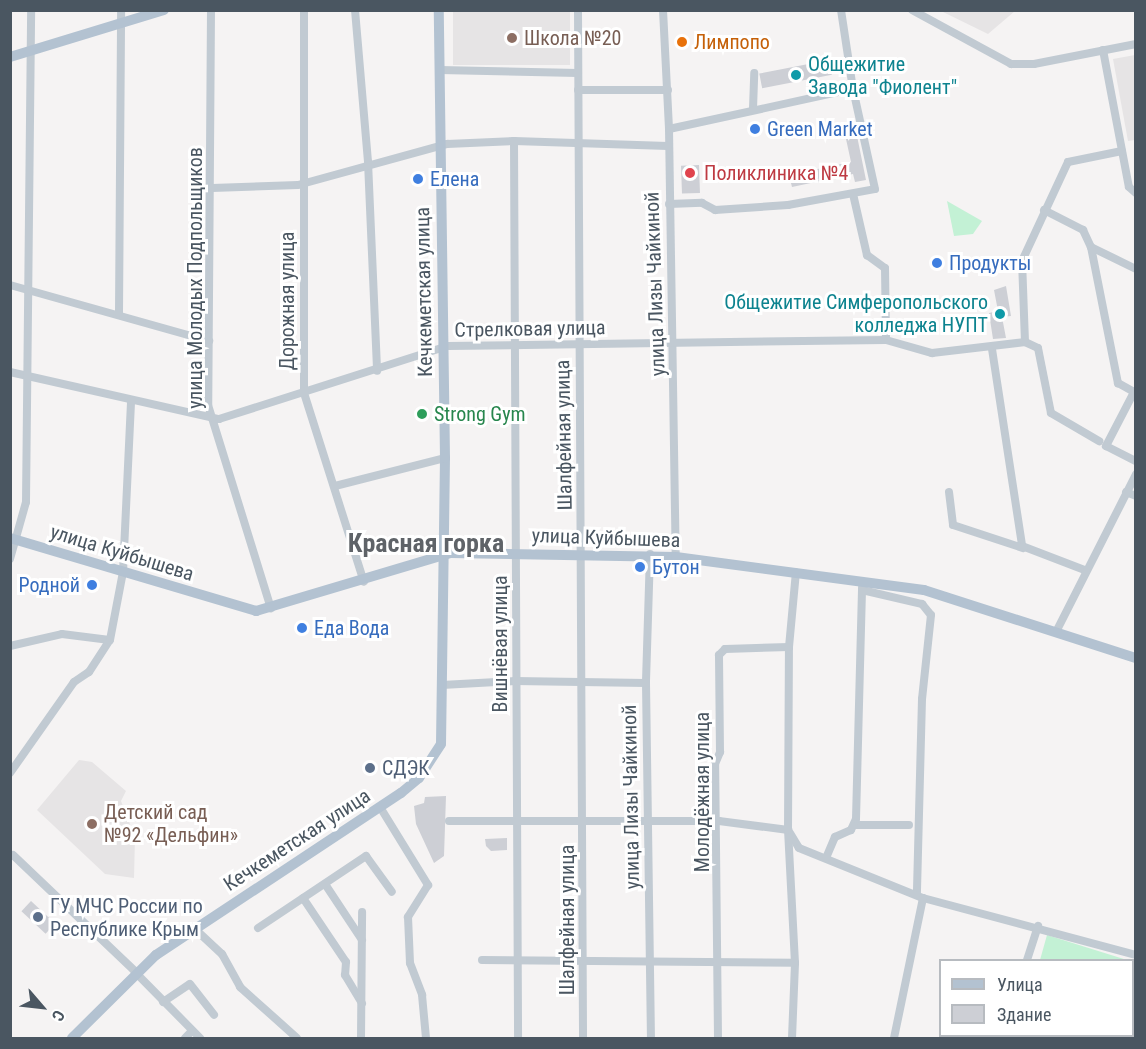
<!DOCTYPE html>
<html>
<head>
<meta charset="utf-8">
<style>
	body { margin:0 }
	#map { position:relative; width:1146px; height:1049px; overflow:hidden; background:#f5f3f3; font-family:"Roboto Condensed",sans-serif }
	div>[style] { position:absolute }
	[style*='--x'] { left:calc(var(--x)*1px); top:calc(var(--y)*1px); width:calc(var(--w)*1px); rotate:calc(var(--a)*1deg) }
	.education>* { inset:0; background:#e6e4e5; transform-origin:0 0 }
	.green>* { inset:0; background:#c3f1d5 }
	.building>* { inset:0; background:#cdcfd5; transform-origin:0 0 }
	.minor>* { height:8px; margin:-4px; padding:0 4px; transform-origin:4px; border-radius:4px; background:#c1cad2 }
	.major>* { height:10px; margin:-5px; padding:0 5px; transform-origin:5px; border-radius:5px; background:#b3c2d1 }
	.dots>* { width:16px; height:16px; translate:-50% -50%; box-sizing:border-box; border:3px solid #fff; border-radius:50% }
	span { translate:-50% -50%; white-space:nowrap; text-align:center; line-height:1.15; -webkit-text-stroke:6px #fff; paint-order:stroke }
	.education-label { font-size:20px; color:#785e54 }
	.left { translate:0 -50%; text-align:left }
	.food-label { font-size:20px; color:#c56008 }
	.culture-label { font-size:20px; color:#0d838f }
	.right { translate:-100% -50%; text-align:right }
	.shop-label { font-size:20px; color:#366cbe }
	.health-label { font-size:20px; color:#be3a42 }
	.street-label { font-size:20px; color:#4a5661 }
	.leisure-label { font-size:20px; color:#27864d }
	.service-label { font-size:20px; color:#4e5e75 }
	.district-label { font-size:26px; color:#5f6368; font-weight:700 }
	.frame { position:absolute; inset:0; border:12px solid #4a5661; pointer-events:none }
	.legend { position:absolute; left:939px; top:959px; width:195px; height:78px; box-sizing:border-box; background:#fff; border:2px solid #b7bbc0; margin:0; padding:8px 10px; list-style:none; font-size:18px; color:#4a5661 }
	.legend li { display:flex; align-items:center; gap:12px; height:30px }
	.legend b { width:30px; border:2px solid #b7bbc0 }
	.north { position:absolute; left:12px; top:977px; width:60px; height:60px; -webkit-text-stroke:4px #fff; paint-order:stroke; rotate:118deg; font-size:16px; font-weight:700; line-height:24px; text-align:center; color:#4a5661 }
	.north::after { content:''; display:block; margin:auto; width:21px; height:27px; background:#4a5661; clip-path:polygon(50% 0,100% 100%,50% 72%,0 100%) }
</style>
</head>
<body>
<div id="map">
	<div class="education">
		<i style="left:453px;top:11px;width:117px;height:54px"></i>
		<i style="clip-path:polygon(941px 11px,1015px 11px,988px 34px)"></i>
		<i style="clip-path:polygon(1135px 55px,1135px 140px,1128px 141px,1113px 59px)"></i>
		<i style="clip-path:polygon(79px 760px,92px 762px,126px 791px,121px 801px,135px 837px,134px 878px,105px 874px,37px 810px)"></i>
	</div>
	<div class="green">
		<i style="clip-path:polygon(947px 201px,982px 221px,973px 234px,954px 236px)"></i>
		<i style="clip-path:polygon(1047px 935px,1127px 960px,1040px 960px)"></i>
		<i style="clip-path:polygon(1133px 962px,1135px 1038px,1020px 1038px,1132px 1036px)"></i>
	</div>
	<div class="building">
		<i style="left:829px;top:60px;width:15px;height:71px;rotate:79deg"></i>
		<i style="clip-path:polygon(857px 136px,866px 180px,855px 182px,853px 174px,792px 187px,789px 175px,851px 162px,846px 139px)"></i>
		<i style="left:699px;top:165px;width:28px;height:18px;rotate:88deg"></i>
		<i style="clip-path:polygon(1006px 286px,1011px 316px,1002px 317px,1006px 338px,993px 339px,989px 313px,998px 311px,994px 290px)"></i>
		<i style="clip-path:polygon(446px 796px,444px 856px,434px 863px,416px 824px,414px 806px,424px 803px,425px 797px)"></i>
		<i style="clip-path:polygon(507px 838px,507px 850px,491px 851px,486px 846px,485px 839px)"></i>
		<i style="left:31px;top:901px;width:33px;height:14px;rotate:43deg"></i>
	</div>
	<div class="minor">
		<i style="--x:211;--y:10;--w:395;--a:90.4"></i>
		<i style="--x:208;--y:405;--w:213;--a:72.8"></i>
		<i style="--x:304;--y:10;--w:383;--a:90"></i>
		<i style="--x:304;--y:393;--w:198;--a:72.4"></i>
		<i style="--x:355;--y:10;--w:153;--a:85.1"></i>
		<i style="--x:368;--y:162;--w:209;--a:87.5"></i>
		<i style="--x:578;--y:10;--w:1028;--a:89.72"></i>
		<i style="--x:663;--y:10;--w:119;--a:87.1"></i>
		<i style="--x:669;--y:129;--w:428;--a:89.1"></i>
		<i style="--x:841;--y:10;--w:80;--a:81.4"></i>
		<i style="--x:912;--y:10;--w:113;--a:28.6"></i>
		<i style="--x:1011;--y:64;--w:23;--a:0"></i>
		<i style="--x:1034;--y:64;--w:104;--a:-11.1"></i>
		<i style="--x:1103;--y:50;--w:139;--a:79.3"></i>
		<i style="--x:1129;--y:187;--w:9;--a:41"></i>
		<i style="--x:440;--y:70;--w:138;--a:1.2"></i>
		<i style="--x:578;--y:90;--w:90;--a:0"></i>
		<i style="--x:753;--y:109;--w:36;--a:-88"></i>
		<i style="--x:669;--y:129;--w:188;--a:-12.3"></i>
		<i style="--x:514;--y:141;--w:897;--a:89.74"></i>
		<i style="--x:212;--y:188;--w:86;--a:-2"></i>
		<i style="--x:298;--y:185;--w:155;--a:-15.4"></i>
		<i style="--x:447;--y:144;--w:67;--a:-2.6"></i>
		<i style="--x:514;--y:141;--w:154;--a:1.9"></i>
		<i style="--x:853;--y:194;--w:63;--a:77.1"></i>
		<i style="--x:867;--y:255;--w:22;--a:36"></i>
		<i style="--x:885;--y:268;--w:72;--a:89.2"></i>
		<i style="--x:669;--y:204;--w:33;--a:-2"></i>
		<i style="--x:702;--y:203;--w:15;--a:28"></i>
		<i style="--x:715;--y:210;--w:73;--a:-3.9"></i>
		<i style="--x:788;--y:205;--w:88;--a:-10.4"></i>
		<i style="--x:875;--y:189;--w:102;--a:-102.4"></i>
		<i style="--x:1044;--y:210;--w:44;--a:27.1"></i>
		<i style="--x:1083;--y:230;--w:19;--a:65"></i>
		<i style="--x:1091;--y:247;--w:50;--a:26.1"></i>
		<i style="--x:1091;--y:247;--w:139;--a:78.8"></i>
		<i style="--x:1118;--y:383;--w:18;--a:29"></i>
		<i style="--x:1134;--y:392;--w:61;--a:117.4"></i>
		<i style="--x:1106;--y:446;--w:34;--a:27"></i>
		<i style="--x:10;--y:285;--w:207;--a:15.7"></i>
		<i style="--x:119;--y:313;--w:303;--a:-89.6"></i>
		<i style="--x:1025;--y:342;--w:81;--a:-92.1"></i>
		<i style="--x:1022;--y:261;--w:109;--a:-65.1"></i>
		<i style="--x:1068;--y:162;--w:55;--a:-11.5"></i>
		<i style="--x:992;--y:349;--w:199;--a:81.3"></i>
		<i style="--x:1022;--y:546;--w:67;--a:20.9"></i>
		<i style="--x:10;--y:372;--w:214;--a:12.7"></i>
		<i style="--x:219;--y:419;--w:240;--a:-17.7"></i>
		<i style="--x:448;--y:346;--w:438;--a:-0.8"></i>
		<i style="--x:886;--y:340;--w:48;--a:15.8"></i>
		<i style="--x:932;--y:353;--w:94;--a:-6.7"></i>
		<i style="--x:1025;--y:342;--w:14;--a:25"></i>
		<i style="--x:1038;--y:348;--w:66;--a:78.7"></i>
		<i style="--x:1051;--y:413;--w:56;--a:30.3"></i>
		<i style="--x:335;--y:486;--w:114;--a:-14.3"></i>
		<i style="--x:949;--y:492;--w:33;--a:83"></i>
		<i style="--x:953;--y:525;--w:74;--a:18.2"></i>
		<i style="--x:1126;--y:492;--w:11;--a:22"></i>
		<i style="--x:650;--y:554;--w:129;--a:91.8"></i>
		<i style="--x:646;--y:683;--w:355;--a:89.2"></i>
		<i style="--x:10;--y:559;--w:59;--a:-74.3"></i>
		<i style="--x:26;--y:502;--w:492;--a:-89.4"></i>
		<i style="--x:862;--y:590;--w:62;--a:13.1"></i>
		<i style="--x:922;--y:604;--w:14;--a:51"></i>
		<i style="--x:931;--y:615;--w:84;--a:96.1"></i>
		<i style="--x:922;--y:699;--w:196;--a:91.5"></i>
		<i style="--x:1056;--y:632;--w:177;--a:-63.1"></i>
		<i style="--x:10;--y:646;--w:53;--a:-13"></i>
		<i style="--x:62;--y:634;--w:48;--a:7.1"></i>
		<i style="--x:442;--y:685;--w:73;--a:-3.1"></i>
		<i style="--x:515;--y:681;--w:131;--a:0.9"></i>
		<i style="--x:10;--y:773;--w:111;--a:-54.9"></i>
		<i style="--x:74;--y:682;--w:18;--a:-34"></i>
		<i style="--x:89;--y:672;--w:38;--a:-57"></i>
		<i style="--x:110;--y:640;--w:69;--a:-79.2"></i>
		<i style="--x:123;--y:572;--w:172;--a:-87.3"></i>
		<i style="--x:380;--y:807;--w:92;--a:58.4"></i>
		<i style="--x:428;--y:885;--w:38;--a:122"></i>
		<i style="--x:408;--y:917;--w:46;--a:87.5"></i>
		<i style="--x:410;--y:963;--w:34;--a:69"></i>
		<i style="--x:422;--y:995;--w:43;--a:84.7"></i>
		<i style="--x:449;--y:821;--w:270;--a:0"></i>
		<i style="--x:719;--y:821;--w:70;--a:7.4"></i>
		<i style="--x:854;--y:825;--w:55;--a:0"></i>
		<i style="--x:790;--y:833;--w:17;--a:59"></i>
		<i style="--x:799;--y:848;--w:134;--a:22"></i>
		<i style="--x:923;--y:898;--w:220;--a:15"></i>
		<i style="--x:13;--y:855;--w:170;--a:43.6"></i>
		<i style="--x:826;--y:858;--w:23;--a:-67"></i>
		<i style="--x:835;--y:837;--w:17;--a:-24"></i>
		<i style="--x:851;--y:830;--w:12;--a:-66"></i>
		<i style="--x:856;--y:819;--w:232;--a:-88.5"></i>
		<i style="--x:325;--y:884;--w:67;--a:56.5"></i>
		<i style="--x:303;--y:898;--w:77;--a:56.1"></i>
		<i style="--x:346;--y:962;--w:13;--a:94"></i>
		<i style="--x:345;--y:975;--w:33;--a:59"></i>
		<i style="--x:258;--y:928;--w:130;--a:-33.7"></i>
		<i style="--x:366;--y:856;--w:44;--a:54.2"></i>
		<i style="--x:195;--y:929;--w:37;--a:43"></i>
		<i style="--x:222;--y:954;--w:38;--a:61"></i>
		<i style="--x:240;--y:987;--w:76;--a:41.8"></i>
		<i style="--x:482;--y:960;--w:313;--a:0.5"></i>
		<i style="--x:1027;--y:960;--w:36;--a:-72"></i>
		<i style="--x:135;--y:972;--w:93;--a:45.4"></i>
		<i style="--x:163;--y:1002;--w:32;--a:-34"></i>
		<i style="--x:190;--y:984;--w:39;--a:52"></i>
		<i style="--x:185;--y:1038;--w:10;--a:-45"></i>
		<i style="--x:361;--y:1038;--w:126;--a:-89.5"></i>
		<i style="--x:718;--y:1038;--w:274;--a:-90.6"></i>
		<i style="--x:715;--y:764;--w:13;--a:-67"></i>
		<i style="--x:720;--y:752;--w:97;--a:-90.6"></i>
		<i style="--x:719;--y:655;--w:8;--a:-45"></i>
		<i style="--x:725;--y:649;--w:64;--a:-1.8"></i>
		<i style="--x:792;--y:1038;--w:75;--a:-87.7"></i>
		<i style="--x:795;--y:963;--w:133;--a:-93"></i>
		<i style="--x:788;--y:830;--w:183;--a:-89.7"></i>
		<i style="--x:789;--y:647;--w:75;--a:-84.7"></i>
		<i style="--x:894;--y:1038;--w:143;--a:-78.3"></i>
		<i style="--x:1008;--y:1038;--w:2;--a:-63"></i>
	</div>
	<div class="major">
		<i style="--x:10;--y:57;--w:161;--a:-17"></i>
		<i style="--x:10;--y:538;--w:257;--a:16.5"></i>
		<i style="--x:256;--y:611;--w:203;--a:-16.6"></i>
		<i style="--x:451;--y:553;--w:225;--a:1"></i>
		<i style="--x:676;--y:557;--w:250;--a:7.6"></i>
		<i style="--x:924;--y:590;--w:223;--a:17.8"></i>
		<i style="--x:72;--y:1038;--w:118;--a:-44.7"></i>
		<i style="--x:156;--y:955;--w:294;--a:-33.5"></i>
		<i style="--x:401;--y:793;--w:23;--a:-40"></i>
		<i style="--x:419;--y:778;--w:40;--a:-57.1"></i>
		<i style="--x:441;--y:744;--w:286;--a:-89.2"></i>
		<i style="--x:445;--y:458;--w:448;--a:-90.8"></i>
	</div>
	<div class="dots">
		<i style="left:512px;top:38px;background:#8d6e63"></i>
		<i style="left:682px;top:42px;background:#e8710a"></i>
		<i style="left:796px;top:75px;background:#0f9aa8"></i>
		<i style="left:755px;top:129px;background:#3f7fe0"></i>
		<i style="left:690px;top:173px;background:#e0444e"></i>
		<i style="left:418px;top:179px;background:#3f7fe0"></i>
		<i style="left:937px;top:263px;background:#3f7fe0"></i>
		<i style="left:1000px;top:314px;background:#0f9aa8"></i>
		<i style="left:422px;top:414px;background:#2e9e5b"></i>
		<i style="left:640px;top:567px;background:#3f7fe0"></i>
		<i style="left:92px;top:585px;background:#3f7fe0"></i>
		<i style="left:302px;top:628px;background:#3f7fe0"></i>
		<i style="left:370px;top:768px;background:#5c6f8a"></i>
		<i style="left:92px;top:824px;background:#8d6e63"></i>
		<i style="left:38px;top:917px;background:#5c6f8a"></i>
	</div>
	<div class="education-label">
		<span class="left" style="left:524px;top:38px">Школа №20</span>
		<span class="left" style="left:104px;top:824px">Детский сад<br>№92 «Дельфин»</span>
	</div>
	<div class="food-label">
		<span class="left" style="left:694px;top:42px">Лимпопо</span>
	</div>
	<div class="culture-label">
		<span class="left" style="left:808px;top:76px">Общежитие<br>Завода "Фиолент"</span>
		<span class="right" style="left:988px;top:314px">Общежитие Симферопольского<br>колледжа НУПТ</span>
	</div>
	<div class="shop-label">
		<span class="left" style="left:767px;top:129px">Green Market</span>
		<span class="left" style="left:430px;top:179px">Елена</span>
		<span class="left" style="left:949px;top:263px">Продукты</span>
		<span class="left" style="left:652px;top:567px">Бутон</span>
		<span class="right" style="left:80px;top:585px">Родной</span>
		<span class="left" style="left:314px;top:628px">Еда Вода</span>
	</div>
	<div class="health-label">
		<span class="left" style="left:704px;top:173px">Поликлиника №4</span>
	</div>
	<div class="street-label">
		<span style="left:195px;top:278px;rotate:-90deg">улица Молодых Подпольщиков</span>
		<span style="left:655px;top:284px;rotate:-92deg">улица Лизы Чайкиной</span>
		<span style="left:424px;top:292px;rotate:-91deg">Кечкеметская улица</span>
		<span style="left:287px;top:301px;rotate:-90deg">Дорожная улица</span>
		<span style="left:530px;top:329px;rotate:-1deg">Стрелковая улица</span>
		<span style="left:564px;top:435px;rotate:-91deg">Шалфейная улица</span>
		<span style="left:606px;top:538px;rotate:2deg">улица Куйбышева</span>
		<span style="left:122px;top:553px;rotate:17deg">улица Куйбышева</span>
		<span style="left:500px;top:644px;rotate:-90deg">Вишнёвая улица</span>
		<span style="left:702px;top:792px;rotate:-90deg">Молодёжная улица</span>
		<span style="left:631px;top:797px;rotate:-91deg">улица Лизы Чайкиной</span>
		<span style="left:297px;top:840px;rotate:-33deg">Кечкеметская улица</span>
		<span style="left:567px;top:920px;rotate:-90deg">Шалфейная улица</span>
	</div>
	<div class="leisure-label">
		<span class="left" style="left:434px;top:414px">Strong Gym</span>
	</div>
	<div class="service-label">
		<span class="left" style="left:382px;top:768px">СДЭК</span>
		<span class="left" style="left:50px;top:918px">ГУ МЧС России по<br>Республике Крым</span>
	</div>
	<div class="district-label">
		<span style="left:426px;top:544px">Красная горка</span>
	</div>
	<div class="frame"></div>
	<ul class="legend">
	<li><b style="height:8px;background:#b3c2d1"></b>Улица</li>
	<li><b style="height:16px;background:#cdcfd5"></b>Здание</li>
	</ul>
	<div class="north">С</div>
</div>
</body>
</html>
